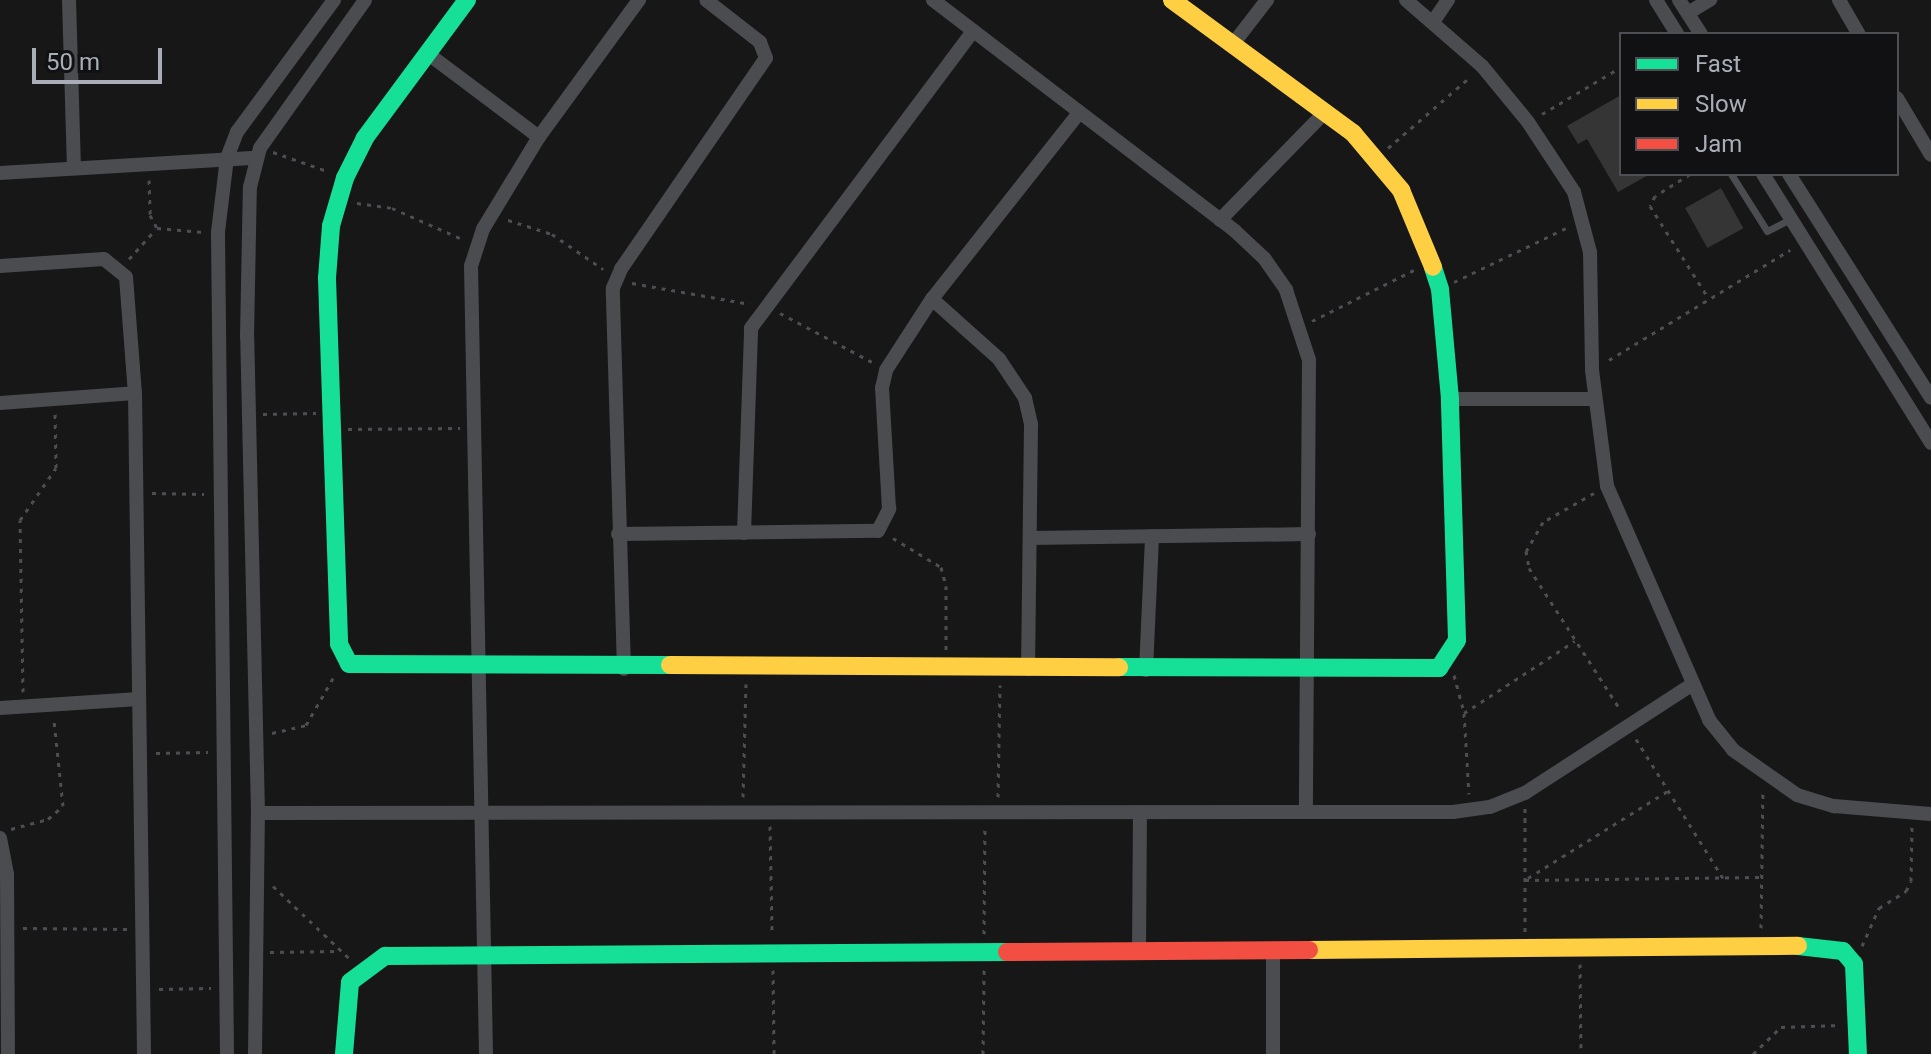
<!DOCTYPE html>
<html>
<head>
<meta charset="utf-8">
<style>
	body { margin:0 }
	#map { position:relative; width:1931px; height:1054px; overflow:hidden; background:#171717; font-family:Roboto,sans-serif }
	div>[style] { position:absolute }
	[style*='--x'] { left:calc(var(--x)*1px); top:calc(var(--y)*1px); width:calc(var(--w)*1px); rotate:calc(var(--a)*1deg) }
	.building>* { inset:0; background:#353536; transform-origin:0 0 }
	.path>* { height:3px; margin-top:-1.5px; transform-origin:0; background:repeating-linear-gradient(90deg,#4d4e52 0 4px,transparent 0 10px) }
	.lane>* { height:7px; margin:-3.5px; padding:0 3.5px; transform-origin:3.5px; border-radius:3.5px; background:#4b4c50 }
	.street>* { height:14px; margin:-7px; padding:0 7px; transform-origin:7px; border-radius:7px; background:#4b4c50 }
	.fast>* { height:18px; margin:-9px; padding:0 9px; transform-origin:9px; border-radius:9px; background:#16e098 }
	.slow>* { height:18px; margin:-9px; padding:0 9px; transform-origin:9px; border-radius:9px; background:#ffcf43 }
	.jam>* { height:18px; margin:-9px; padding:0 9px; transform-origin:9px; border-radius:9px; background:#f24e42 }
	span { translate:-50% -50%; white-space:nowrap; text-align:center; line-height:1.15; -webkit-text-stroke:7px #111113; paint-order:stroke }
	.legend { position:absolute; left:1619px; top:32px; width:280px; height:144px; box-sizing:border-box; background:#111113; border:2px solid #4d4f55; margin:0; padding:10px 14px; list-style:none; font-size:24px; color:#a8adb8 }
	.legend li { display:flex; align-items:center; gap:16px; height:40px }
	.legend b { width:40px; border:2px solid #4d4f55 }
	.scale { position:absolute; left:32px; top:48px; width:130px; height:36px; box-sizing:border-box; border:4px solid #a8adb8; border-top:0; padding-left:10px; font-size:24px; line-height:28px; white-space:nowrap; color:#a8adb8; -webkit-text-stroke:6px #111113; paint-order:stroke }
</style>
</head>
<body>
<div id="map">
	<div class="building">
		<i style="clip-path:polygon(1621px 95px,1621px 174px,1650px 174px,1618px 192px,1587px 139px,1578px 144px,1567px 126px)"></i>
		<i style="left:1721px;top:188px;width:46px;height:41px;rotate:61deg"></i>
	</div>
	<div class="path">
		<i style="--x:1542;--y:114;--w:92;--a:-30.7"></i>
		<i style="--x:1388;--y:148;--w:108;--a:-40.9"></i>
		<i style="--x:273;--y:152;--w:60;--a:19.3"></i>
		<i style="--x:1690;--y:174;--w:41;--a:147.8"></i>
		<i style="--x:1655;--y:196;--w:11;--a:117"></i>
		<i style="--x:1650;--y:206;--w:110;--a:57.6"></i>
		<i style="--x:149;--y:180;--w:35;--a:88"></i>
		<i style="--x:150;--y:215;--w:15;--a:62"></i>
		<i style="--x:157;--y:228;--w:46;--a:5"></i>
		<i style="--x:357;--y:203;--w:35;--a:8"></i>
		<i style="--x:392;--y:208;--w:77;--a:23.9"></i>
		<i style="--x:508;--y:220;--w:46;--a:17.7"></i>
		<i style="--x:552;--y:234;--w:62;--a:34.5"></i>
		<i style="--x:129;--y:259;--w:40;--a:-48"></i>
		<i style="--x:1454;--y:282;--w:124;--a:-25.7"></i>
		<i style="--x:632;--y:283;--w:120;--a:10.1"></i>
		<i style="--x:780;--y:313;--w:104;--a:28"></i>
		<i style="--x:1312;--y:321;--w:116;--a:-26.6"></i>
		<i style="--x:1609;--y:360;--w:212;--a:-31.3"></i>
		<i style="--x:263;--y:414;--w:53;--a:-1.1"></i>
		<i style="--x:348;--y:429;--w:112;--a:-0.5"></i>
		<i style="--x:152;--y:493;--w:52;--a:1.1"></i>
		<i style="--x:1594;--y:493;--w:59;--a:150.4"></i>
		<i style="--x:1543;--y:522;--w:34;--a:120"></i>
		<i style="--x:1526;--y:551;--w:17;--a:80"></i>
		<i style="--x:1529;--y:568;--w:170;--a:57.2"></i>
		<i style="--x:893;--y:538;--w:56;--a:31.1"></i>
		<i style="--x:941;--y:567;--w:20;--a:75"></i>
		<i style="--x:946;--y:586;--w:64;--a:90"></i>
		<i style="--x:1454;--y:675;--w:39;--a:75"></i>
		<i style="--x:1464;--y:713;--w:81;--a:86.5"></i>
		<i style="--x:23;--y:692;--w:172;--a:-91"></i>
		<i style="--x:20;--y:520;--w:63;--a:-55.3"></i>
		<i style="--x:56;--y:468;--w:55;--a:-91"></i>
		<i style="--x:1464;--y:713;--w:132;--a:-33"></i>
		<i style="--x:272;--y:733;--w:35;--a:-13"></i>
		<i style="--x:306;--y:725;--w:60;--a:-60"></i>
		<i style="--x:1636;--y:739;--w:164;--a:58"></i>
		<i style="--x:156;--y:753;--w:52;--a:-1.1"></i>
		<i style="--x:743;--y:797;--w:113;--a:-88.5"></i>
		<i style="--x:998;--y:797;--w:112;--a:-89"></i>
		<i style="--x:1525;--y:808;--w:125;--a:90"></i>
		<i style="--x:770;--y:826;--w:108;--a:88.9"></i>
		<i style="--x:11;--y:829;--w:38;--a:-15"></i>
		<i style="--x:48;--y:819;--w:20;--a:-41"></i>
		<i style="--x:63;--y:806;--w:86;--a:-96"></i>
		<i style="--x:1528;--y:878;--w:165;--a:-31.9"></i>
		<i style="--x:1525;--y:880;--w:236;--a:-0.7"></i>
		<i style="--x:273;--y:886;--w:105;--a:43.5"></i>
		<i style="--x:23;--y:928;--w:104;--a:0.6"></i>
		<i style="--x:1761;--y:928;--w:136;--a:-89.2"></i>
		<i style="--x:984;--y:934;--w:108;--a:-89.5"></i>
		<i style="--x:1862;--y:946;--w:42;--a:-65.9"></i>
		<i style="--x:1879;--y:908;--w:32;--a:-32"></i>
		<i style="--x:1906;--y:891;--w:11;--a:-63"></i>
		<i style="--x:1911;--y:881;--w:55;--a:-89"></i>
		<i style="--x:270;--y:952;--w:68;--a:-0.8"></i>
		<i style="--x:1580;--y:964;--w:90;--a:89.4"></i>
		<i style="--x:773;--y:970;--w:84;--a:89.3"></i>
		<i style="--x:159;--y:989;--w:52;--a:-1.1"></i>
		<i style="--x:983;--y:1054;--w:84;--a:-89.3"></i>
		<i style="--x:1753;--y:1054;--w:39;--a:-44"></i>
		<i style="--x:1781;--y:1027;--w:60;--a:-1.9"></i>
	</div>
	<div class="lane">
		<i style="--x:1731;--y:174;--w:67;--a:57.7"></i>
		<i style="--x:1767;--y:231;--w:27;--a:-27"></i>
	</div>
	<div class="street">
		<i style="--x:69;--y:0;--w:168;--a:88.3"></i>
		<i style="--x:933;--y:0;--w:380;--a:37.4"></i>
		<i style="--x:1235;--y:231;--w:40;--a:43"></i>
		<i style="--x:1264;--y:258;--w:39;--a:55"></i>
		<i style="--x:1286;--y:290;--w:74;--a:71.8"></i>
		<i style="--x:1309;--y:360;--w:452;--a:90.4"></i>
		<i style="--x:1406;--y:0;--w:101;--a:41"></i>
		<i style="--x:1482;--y:66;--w:72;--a:50.6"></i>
		<i style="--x:1528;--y:122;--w:84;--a:56.7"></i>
		<i style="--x:1574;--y:192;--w:62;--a:75.1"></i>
		<i style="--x:1590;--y:252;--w:118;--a:89"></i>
		<i style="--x:1592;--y:370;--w:117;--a:82.6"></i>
		<i style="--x:1607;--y:486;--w:255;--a:66.4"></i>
		<i style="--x:1709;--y:720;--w:38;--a:51"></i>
		<i style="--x:1733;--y:750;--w:78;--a:35.1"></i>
		<i style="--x:1797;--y:795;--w:39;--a:17"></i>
		<i style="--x:1834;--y:806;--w:97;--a:4.7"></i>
		<i style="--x:1656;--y:0;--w:40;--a:58"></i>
		<i style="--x:1679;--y:0;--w:40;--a:57.1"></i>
		<i style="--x:1839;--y:0;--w:39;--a:60"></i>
		<i style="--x:1688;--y:13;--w:26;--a:-31"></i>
		<i style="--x:1433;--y:22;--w:27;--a:-56"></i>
		<i style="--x:1233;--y:44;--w:56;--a:-52.3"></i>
		<i style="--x:427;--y:53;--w:140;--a:36.9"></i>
		<i style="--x:1897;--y:98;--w:66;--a:59.2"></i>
		<i style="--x:0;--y:173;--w:256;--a:-3.4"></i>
		<i style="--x:1763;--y:174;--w:317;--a:58"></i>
		<i style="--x:1789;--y:174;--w:265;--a:57.6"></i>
		<i style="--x:1220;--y:220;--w:152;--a:-45.8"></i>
		<i style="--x:0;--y:266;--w:104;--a:-3.9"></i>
		<i style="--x:104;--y:259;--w:28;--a:39"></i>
		<i style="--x:126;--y:277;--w:116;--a:85.6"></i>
		<i style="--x:135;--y:393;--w:661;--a:89.22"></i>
		<i style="--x:932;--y:299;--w:90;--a:41.8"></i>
		<i style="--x:999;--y:359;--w:47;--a:56.3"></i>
		<i style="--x:1025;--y:398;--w:28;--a:77"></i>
		<i style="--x:1031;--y:425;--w:244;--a:90.7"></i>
		<i style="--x:1450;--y:399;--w:144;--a:0"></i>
		<i style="--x:0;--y:403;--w:135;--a:-4.2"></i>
		<i style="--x:744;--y:533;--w:205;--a:-88"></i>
		<i style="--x:751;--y:328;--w:371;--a:-53.2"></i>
		<i style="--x:618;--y:534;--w:260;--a:-0.7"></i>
		<i style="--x:878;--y:531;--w:25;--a:-63"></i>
		<i style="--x:889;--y:509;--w:121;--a:-93.3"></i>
		<i style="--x:882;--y:388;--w:18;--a:-77"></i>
		<i style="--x:886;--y:370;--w:85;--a:-57.1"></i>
		<i style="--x:932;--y:299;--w:236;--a:-51.7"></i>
		<i style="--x:1030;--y:538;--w:279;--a:-0.8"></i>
		<i style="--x:624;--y:669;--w:381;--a:-91.7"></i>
		<i style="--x:613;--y:288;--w:21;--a:-67"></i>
		<i style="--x:621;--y:269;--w:256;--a:-55.5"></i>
		<i style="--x:766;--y:58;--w:17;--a:-111"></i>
		<i style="--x:760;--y:42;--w:68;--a:-142.1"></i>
		<i style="--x:1146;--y:670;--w:134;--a:-87.4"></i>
		<i style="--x:0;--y:708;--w:139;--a:-3.7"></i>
		<i style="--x:258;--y:813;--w:1195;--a:-0.05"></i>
		<i style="--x:1453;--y:812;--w:37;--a:-8"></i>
		<i style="--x:1490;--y:807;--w:38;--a:-22"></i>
		<i style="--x:1525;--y:793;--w:198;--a:-33"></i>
		<i style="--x:0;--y:838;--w:37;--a:79"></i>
		<i style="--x:7;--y:874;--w:180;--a:89.7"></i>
		<i style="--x:1139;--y:951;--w:139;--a:-89.6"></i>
		<i style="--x:227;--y:1054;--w:822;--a:-90.63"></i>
		<i style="--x:218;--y:232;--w:75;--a:-83.1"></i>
		<i style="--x:227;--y:158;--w:28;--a:-69"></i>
		<i style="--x:237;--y:132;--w:164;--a:-53.7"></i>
		<i style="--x:255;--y:1054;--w:241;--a:-89.3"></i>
		<i style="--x:258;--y:813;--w:476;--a:-91.3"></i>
		<i style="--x:247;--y:337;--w:150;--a:-88.9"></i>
		<i style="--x:250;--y:187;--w:40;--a:-75.6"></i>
		<i style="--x:260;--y:148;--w:181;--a:-54.6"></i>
		<i style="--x:486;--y:1054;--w:788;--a:-91.09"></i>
		<i style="--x:471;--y:266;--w:39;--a:-72"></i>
		<i style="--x:483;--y:229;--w:108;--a:-58.7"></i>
		<i style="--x:539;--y:137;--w:170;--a:-53.9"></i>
		<i style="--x:1273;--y:1054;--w:104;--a:-90"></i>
	</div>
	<div class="fast">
		<i style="--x:467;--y:0;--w:172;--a:126.5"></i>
		<i style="--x:365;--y:138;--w:45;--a:116.6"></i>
		<i style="--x:345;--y:178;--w:50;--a:106.3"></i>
		<i style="--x:331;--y:226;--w:52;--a:94.4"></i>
		<i style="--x:327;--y:278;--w:366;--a:88.1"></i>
		<i style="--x:339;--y:644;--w:22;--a:63"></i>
		<i style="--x:349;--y:664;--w:321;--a:0.2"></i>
		<i style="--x:1119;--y:667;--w:320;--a:0.2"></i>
		<i style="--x:1439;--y:668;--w:33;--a:-57"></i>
		<i style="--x:1457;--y:640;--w:241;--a:-91.7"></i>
		<i style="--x:1450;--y:399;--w:110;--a:-95.2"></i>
		<i style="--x:1440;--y:289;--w:23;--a:-108"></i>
		<i style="--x:1798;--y:946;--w:45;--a:6.3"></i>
		<i style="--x:1843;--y:951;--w:17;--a:50"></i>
		<i style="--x:1854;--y:964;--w:90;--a:87.5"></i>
		<i style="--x:344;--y:1054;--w:72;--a:-85.2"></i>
		<i style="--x:350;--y:982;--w:44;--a:-36.6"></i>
		<i style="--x:385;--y:956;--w:622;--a:-0.37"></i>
	</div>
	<div class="slow">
		<i style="--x:1172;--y:0;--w:225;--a:36.3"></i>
		<i style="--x:1353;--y:133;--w:75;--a:49.9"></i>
		<i style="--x:1401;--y:190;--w:83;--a:67.4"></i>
		<i style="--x:670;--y:665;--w:449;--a:0.3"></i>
		<i style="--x:1309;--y:950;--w:489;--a:-0.5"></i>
	</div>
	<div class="jam">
		<i style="--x:1007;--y:952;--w:302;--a:-0.4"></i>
	</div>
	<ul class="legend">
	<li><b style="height:10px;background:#16e098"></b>Fast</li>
	<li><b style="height:10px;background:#ffcf43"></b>Slow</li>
	<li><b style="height:10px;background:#f24e42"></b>Jam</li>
	</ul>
	<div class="scale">50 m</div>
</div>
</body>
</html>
